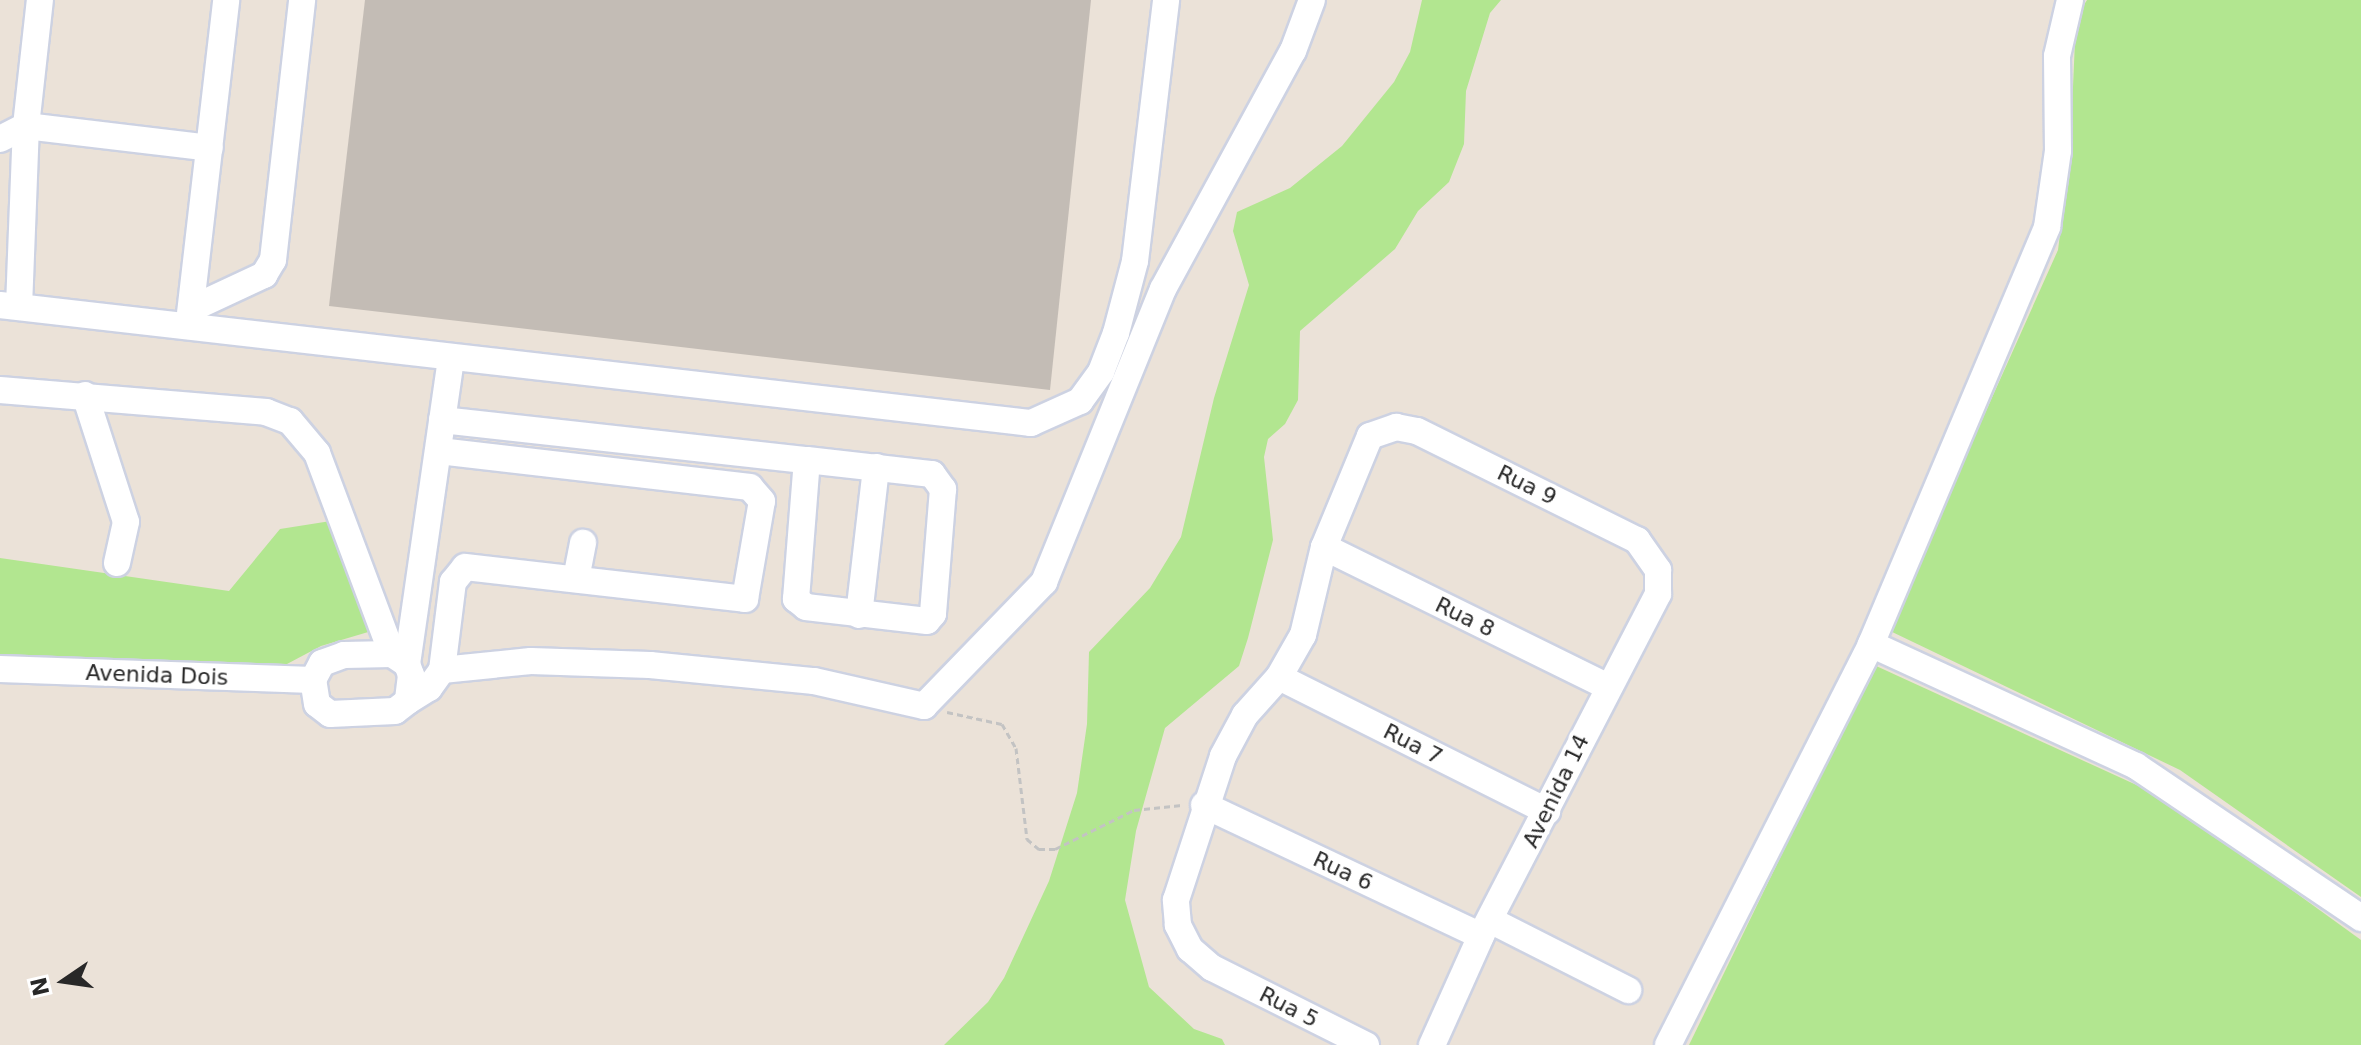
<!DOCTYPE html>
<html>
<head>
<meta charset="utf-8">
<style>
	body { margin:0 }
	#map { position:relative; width:2361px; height:1045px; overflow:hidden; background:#ebe2d8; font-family:"DejaVu Sans",sans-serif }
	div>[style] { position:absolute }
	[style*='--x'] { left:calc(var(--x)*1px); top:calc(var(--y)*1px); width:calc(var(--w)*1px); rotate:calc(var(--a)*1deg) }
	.green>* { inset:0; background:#b2e690 }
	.building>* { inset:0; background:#c3bcb5 }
	.path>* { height:3px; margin-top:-1.5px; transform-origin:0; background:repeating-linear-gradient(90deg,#c3c3c3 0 6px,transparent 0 10px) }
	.roads { filter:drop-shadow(2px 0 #cdd2e2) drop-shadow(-2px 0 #cdd2e2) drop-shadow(0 2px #cdd2e2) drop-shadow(0 -2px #cdd2e2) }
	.minor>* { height:26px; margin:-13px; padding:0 13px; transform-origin:13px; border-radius:13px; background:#fff }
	span { translate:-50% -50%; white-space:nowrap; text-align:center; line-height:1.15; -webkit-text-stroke:7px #fff; paint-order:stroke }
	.street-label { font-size:22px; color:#282828 }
	.north { position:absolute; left:24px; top:941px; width:80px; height:80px; -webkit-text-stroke:6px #fff; paint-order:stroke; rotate:257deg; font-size:22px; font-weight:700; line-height:32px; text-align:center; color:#282828 }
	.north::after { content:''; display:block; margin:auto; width:28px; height:36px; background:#282828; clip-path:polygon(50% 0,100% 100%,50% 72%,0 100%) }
</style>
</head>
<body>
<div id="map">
	<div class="green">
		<i style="clip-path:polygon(1422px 0,1501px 0,1490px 13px,1466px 91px,1464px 144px,1449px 182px,1418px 211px,1395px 249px,1300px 331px,1298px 400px,1285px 424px,1268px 439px,1264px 457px,1273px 540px,1248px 638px,1239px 666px,1165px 728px,1136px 831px,1125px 900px,1149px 987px,1194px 1029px,1222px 1039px,1225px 1045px,944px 1045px,988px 1002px,1004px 978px,1049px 881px,1077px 793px,1087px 724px,1089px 652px,1150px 588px,1181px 537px,1214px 398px,1249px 285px,1233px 231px,1237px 212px,1290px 188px,1342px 146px,1394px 82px,1410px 52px)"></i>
		<i style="clip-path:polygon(2087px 0,2361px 0,2361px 897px,2180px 770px,1888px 630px,2058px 250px,2070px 155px,2076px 18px)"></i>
		<i style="clip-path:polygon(337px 520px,375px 630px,321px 646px,287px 664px,0 658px,0 558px,229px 591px,280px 529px)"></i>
		<i style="clip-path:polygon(1874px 665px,2165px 798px,2361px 940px,2361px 1045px,1689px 1045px)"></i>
	</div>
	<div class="building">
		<i style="clip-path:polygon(365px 0,1091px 0,1050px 390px,329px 306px)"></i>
	</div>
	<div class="path">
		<i style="--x:947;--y:712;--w:56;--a:12.3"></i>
		<i style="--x:1002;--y:724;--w:28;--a:60"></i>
		<i style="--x:1016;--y:748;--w:92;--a:83.1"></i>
		<i style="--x:1027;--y:839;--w:16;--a:40"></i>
		<i style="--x:1039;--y:849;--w:16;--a:0"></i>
		<i style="--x:1055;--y:849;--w:88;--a:-26.3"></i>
		<i style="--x:1134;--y:810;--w:48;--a:-5.9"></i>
	</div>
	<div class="roads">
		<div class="minor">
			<i style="--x:0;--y:139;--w:29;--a:-27"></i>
			<i style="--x:26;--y:126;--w:185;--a:6.8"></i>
			<i style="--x:0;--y:305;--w:1038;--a:6.53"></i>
			<i style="--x:1031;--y:423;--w:54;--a:-24.2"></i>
			<i style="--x:1080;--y:401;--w:36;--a:-54"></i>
			<i style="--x:1101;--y:372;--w:42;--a:-69"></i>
			<i style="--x:1116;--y:333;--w:74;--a:-75.2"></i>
			<i style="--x:1135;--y:261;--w:263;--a:-83.2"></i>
			<i style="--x:19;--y:307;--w:181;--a:-87.8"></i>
			<i style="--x:26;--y:126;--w:127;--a:-83.7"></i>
			<i style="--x:191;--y:309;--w:81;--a:-25"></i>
			<i style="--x:264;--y:275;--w:17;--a:-59"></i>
			<i style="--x:273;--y:260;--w:262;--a:-83.6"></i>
			<i style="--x:189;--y:322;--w:324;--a:-83.4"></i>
			<i style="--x:0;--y:390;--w:267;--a:4.7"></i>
			<i style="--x:266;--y:412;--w:26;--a:21"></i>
			<i style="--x:290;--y:421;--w:42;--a:49.8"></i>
			<i style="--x:317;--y:453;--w:215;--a:69.5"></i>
			<i style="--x:85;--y:395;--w:133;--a:72.1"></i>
			<i style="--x:126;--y:522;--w:42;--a:102.4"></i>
			<i style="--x:442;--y:420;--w:367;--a:6.3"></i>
			<i style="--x:807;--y:460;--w:126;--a:6.4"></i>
			<i style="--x:932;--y:474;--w:19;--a:54"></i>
			<i style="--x:943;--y:489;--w:125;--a:94.6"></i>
			<i style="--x:933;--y:614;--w:9;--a:131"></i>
			<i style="--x:927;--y:621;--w:122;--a:-173.4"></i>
			<i style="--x:806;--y:607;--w:13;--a:-141"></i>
			<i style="--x:796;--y:599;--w:139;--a:-85.5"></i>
			<i style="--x:1324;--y:547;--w:315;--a:26.2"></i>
			<i style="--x:576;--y:579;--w:37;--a:-79"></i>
			<i style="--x:859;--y:615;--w:149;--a:-83.4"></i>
			<i style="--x:1871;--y:644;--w:292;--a:24.7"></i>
			<i style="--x:2136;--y:766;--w:272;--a:34"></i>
			<i style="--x:392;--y:654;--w:18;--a:34"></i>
			<i style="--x:407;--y:664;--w:12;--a:70"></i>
			<i style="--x:411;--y:675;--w:26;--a:97"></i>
			<i style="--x:408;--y:701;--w:16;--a:142"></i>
			<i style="--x:395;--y:711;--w:65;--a:177.4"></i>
			<i style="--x:330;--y:714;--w:16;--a:-142"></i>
			<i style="--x:317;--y:704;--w:24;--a:-99"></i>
			<i style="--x:313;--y:680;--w:19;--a:-62"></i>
			<i style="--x:322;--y:663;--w:23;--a:-20"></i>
			<i style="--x:344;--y:655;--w:48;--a:-1.2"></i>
			<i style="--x:407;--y:664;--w:308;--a:-81.8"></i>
			<i style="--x:0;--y:669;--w:313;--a:2"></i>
			<i style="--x:442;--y:670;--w:89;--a:-5.8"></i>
			<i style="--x:531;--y:661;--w:119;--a:1.9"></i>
			<i style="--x:650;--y:665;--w:165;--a:5.6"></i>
			<i style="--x:814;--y:681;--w:113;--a:12.8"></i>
			<i style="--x:924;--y:706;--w:173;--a:-45.9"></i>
			<i style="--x:1044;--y:582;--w:316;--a:-67.9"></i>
			<i style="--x:1163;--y:289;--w:271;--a:-61.4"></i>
			<i style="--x:1293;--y:51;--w:54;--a:-69.6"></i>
			<i style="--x:1279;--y:677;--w:300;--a:26.6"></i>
			<i style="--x:408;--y:701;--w:25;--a:-32"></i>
			<i style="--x:429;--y:688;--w:22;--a:-54"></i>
			<i style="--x:442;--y:670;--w:89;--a:-82.9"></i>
			<i style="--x:453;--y:582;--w:19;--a:-51"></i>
			<i style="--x:465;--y:567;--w:282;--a:6.5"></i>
			<i style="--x:745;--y:599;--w:99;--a:-80.2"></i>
			<i style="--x:762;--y:501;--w:18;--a:-131"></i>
			<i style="--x:750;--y:487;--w:313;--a:-173.4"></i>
			<i style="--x:1204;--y:805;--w:306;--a:25.3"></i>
			<i style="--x:1490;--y:920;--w:155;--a:26.9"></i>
			<i style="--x:1366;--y:1045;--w:172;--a:-153.4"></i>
			<i style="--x:1212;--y:968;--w:29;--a:-139"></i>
			<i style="--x:1190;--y:949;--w:27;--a:-117"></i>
			<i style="--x:1178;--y:925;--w:25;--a:-95"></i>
			<i style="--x:1176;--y:900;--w:151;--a:-71.9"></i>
			<i style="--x:1223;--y:756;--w:47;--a:-61.8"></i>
			<i style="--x:1245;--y:715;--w:51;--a:-48.2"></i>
			<i style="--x:1279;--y:677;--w:48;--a:-60.3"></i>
			<i style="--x:1303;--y:635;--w:90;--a:-76.6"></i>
			<i style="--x:1324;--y:547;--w:120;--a:-67.5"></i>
			<i style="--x:1370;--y:436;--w:28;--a:-19"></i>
			<i style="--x:1396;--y:427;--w:21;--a:11"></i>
			<i style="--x:1417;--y:431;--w:246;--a:26.4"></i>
			<i style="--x:1637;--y:540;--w:37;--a:55"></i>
			<i style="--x:1658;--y:570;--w:24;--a:90"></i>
			<i style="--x:1658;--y:594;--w:385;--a:117.4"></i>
			<i style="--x:1481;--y:936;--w:120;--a:114.2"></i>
			<i style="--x:1668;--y:1045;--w:449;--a:-63.1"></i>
			<i style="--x:1871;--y:644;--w:453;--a:-67.1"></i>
			<i style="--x:2047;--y:227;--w:77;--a:-81.8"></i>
			<i style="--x:2058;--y:151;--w:95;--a:-90.6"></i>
			<i style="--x:2057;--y:56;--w:57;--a:-76.9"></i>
		</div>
	</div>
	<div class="street-label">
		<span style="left:1527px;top:485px;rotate:26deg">Rua 9</span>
		<span style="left:1465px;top:617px;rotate:26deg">Rua 8</span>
		<span style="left:157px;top:675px;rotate:2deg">Avenida Dois</span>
		<span style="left:1413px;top:744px;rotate:27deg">Rua 7</span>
		<span style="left:1556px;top:791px;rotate:-64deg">Avenida 14</span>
		<span style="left:1343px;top:871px;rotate:25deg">Rua 6</span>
		<span style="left:1289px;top:1007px;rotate:27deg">Rua 5</span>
	</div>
	<div class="north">N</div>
</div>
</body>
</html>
